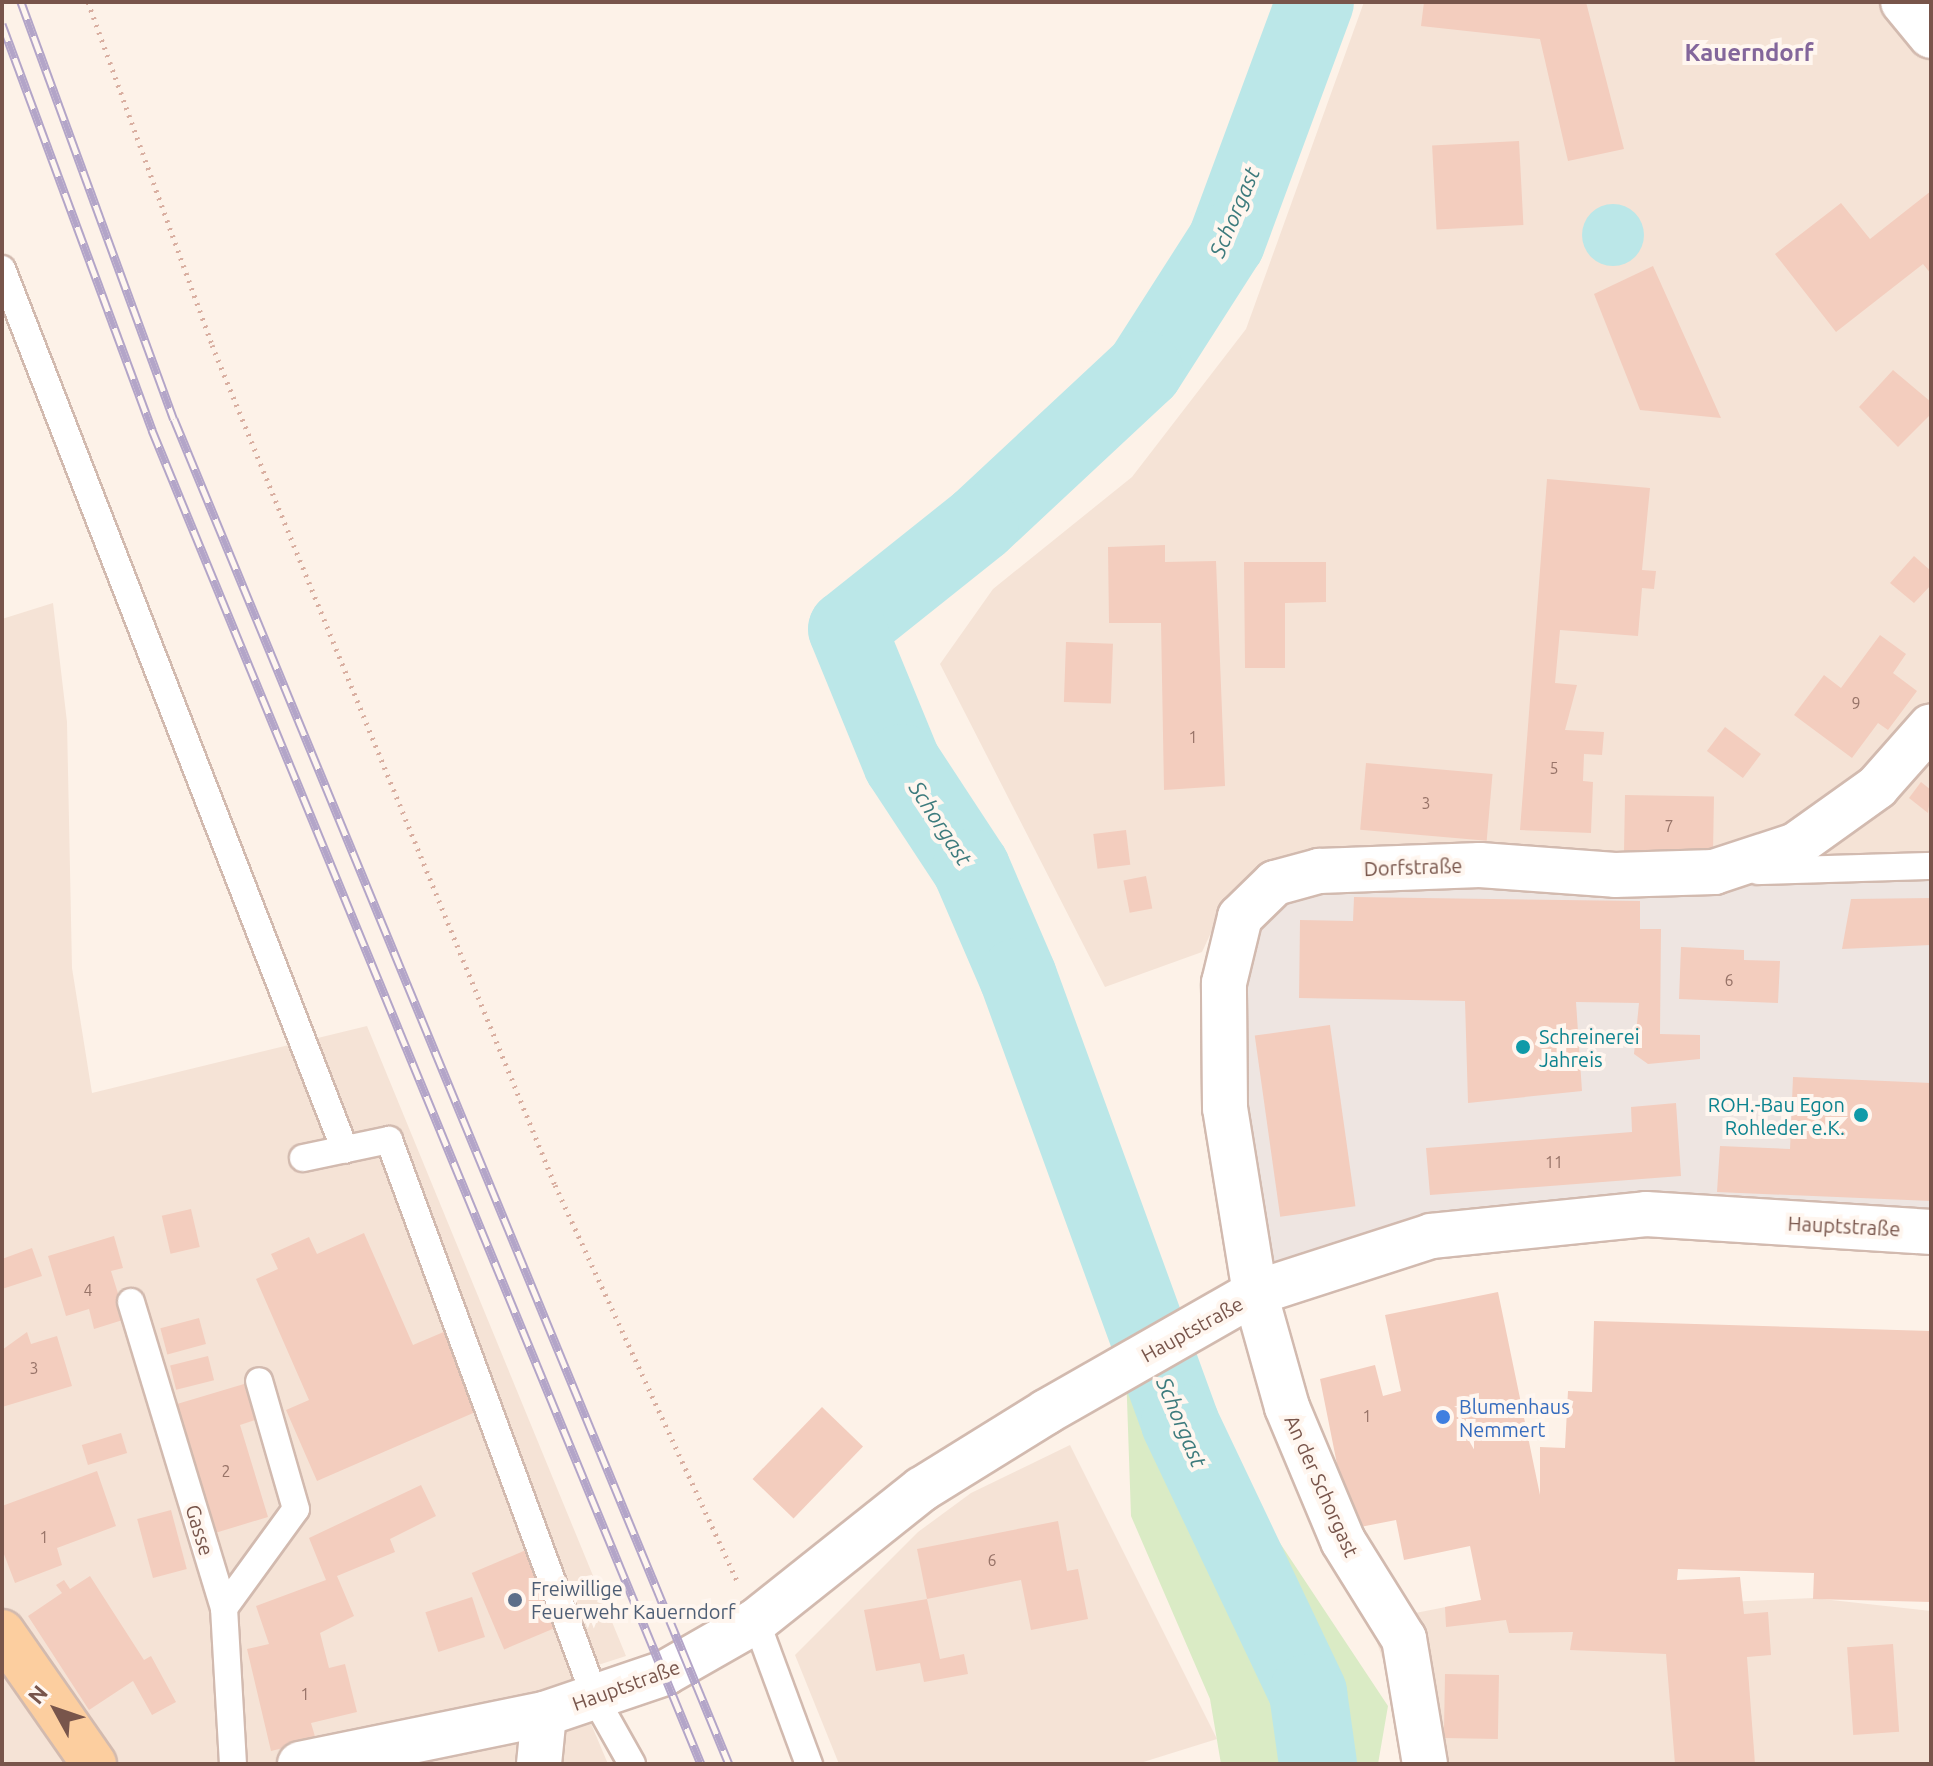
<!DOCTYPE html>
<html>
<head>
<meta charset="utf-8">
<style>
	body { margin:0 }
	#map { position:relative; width:1933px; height:1766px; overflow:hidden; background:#fdf2e8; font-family:Ubuntu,sans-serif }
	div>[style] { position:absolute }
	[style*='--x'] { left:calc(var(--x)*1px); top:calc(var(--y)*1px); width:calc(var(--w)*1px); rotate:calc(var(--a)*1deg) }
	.residential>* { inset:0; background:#f5e3d6 }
	.industrial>* { inset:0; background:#eee5e1 }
	.green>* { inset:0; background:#daebc5 }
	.water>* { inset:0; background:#bbe7e8 }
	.round { border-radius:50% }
	.river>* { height:78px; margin:-39px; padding:0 39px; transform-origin:39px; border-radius:39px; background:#bbe7e8 }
	.building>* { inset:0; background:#f3cdbe; transform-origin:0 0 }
	.path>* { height:5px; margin-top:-2.5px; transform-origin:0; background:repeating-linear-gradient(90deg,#d9afa1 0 2px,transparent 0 8px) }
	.roads { filter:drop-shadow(2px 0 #d2baaf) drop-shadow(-2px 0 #d2baaf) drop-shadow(0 2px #d2baaf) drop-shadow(0 -2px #d2baaf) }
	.lane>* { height:26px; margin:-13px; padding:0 13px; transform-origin:13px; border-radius:13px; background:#fff }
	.street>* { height:44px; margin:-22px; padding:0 22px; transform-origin:22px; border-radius:22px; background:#fff }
	.secondary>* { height:44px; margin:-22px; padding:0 22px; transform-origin:22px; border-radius:22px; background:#fff }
	.primary>* { height:44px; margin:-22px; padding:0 22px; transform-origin:22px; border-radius:22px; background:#fcce9f }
	.rail>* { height:9px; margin-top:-4.5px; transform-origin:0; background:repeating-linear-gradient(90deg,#fff6ef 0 18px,#b3a5c8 0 36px); box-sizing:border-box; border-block:2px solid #b3a5c8 }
	.dots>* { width:22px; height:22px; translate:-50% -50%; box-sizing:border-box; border:4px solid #fff6ef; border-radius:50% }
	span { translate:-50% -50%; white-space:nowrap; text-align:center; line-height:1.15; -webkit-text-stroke:8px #fff6ef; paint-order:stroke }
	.number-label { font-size:16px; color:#977368 }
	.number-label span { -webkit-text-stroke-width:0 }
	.street-label { font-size:20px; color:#78554b }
	.culture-label { font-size:20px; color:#0d838f }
	.left { translate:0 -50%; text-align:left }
	.right { translate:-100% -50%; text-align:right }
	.shop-label { font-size:20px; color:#366cbe }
	.service-label { font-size:20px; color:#4e5e75 }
	.water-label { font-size:22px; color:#3d7b7d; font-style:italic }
	.quarter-label { font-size:24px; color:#83669b; font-weight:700 }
	.frame { position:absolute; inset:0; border:4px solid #78554b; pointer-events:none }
	.north { position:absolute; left:16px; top:1670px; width:80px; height:80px; -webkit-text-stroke:6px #fff6ef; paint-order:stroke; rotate:310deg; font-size:22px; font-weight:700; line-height:32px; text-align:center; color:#78554b }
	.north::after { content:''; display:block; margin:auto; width:28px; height:36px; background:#78554b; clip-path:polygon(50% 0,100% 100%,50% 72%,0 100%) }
</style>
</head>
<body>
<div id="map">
	<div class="residential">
		<i style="clip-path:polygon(1364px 2px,1931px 2px,1931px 870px,1292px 854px,1229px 894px,1202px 952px,1105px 987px,940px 664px,993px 589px,1132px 477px,1246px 329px)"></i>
		<i style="clip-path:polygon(53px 603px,67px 722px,72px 968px,92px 1093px,367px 1026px,626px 1656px,570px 1674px,608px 1764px,2px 1764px,2px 619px)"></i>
		<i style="clip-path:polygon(1070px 1445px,1217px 1739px,1137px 1764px,839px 1764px,795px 1655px,918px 1532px,971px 1493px)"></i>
		<i style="clip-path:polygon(1813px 1598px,1931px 1611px,1931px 1764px,1406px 1764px,1398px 1704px,1370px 1622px,1481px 1600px,1662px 1605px)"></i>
	</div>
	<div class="industrial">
		<i style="clip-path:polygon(1931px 873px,1931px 1213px,1670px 1199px,1263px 1270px,1233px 1032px,1244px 945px,1268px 907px,1314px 886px)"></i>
	</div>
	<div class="green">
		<i style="clip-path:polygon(1184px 1343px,1195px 1415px,1388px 1706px,1378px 1764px,1221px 1764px,1210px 1699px,1131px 1516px,1126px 1371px)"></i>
	</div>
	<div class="water">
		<i class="round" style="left:1582px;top:204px;width:62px;height:62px"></i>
	</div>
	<div class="river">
		<i style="--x:1315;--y:2;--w:256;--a:110.3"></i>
		<i style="--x:1226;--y:242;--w:152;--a:122.6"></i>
		<i style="--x:1144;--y:370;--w:224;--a:137"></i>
		<i style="--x:980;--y:523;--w:170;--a:141.4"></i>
		<i style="--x:847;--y:629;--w:145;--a:67.7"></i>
		<i style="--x:902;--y:763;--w:126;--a:56.7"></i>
		<i style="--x:971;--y:868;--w:119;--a:66.7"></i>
		<i style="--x:1018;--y:977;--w:475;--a:70"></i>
		<i style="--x:1180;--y:1423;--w:299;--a:64.6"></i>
		<i style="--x:1308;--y:1693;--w:72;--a:82"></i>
	</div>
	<div class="building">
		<i style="clip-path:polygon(1424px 2px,1586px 2px,1624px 149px,1568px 161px,1540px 39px,1421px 26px)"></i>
		<i style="left:1519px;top:141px;width:84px;height:87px;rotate:87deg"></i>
		<i style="clip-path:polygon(1931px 191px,1931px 274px,1923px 264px,1836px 332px,1775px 254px,1841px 203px,1870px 239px)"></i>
		<i style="clip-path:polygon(1653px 266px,1721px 418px,1640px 410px,1594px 294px)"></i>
		<i style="clip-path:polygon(1893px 370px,1931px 402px,1931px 414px,1898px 447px,1859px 407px)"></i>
		<i style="clip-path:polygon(1547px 479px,1650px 488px,1642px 570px,1656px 571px,1654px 589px,1642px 588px,1638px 636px,1560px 630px,1555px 683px,1577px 685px,1565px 730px,1604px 732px,1602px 755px,1584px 754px,1583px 781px,1593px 782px,1591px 833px,1520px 830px)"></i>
		<i style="clip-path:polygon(1165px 545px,1165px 562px,1216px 561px,1225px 786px,1164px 790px,1161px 623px,1109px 623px,1108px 547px)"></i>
		<i style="clip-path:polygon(1914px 556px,1931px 571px,1931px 585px,1914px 603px,1890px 583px)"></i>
		<i style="clip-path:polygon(1244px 562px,1326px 562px,1326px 602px,1285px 603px,1285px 668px,1245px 668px)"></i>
		<i style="clip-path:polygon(1880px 635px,1906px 654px,1893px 673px,1917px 691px,1888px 730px,1878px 723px,1852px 758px,1794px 715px,1824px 675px,1841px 688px)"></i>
		<i style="left:1066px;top:642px;width:47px;height:60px;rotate:2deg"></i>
		<i style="left:1725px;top:727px;width:45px;height:30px;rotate:37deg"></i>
		<i style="left:1366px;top:763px;width:127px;height:67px;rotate:5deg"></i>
		<i style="clip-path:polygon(1921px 782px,1931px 790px,1928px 813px,1909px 798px)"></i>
		<i style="left:1625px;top:795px;width:89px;height:60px;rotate:1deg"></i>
		<i style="left:1126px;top:830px;width:35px;height:33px;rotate:83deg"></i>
		<i style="left:1146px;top:876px;width:33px;height:23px;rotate:79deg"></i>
		<i style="clip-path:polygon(1354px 897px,1640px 901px,1640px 929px,1661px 929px,1660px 1034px,1700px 1035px,1700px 1059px,1648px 1064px,1634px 1054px,1639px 1003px,1576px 1002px,1582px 1091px,1468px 1103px,1465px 1001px,1299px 998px,1300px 920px,1353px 921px)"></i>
		<i style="clip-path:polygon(1931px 898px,1931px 945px,1842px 949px,1851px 899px)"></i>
		<i style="clip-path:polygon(1681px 947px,1744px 950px,1744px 960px,1780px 961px,1778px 1003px,1679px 999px)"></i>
		<i style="left:1330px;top:1025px;width:183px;height:76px;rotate:82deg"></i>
		<i style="clip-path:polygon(1793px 1077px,1931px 1083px,1931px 1201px,1717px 1192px,1720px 1146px,1790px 1149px)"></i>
		<i style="clip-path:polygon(1676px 1103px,1681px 1176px,1430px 1195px,1426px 1148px,1632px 1132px,1631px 1107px)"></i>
		<i style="left:191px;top:1209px;width:39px;height:30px;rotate:77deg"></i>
		<i style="clip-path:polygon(364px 1233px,413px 1345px,446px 1331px,480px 1410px,317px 1481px,286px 1410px,309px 1400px,256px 1279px,278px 1269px,271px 1254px,309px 1237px,317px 1254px)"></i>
		<i style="clip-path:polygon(114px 1236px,123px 1268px,111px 1271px,126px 1319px,94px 1329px,89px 1309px,66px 1316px,48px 1256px)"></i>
		<i style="clip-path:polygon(32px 1248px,42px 1276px,2px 1289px,2px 1259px)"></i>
		<i style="clip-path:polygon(1498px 1292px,1540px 1495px,1540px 1447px,1565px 1448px,1568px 1391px,1592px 1392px,1594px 1321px,1931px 1331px,1931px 1602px,1813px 1599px,1814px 1573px,1678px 1569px,1677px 1580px,1740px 1577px,1744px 1614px,1768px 1612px,1771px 1655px,1747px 1657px,1755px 1764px,1675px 1764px,1666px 1654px,1570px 1650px,1573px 1632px,1509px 1633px,1506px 1620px,1446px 1627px,1445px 1607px,1481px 1600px,1470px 1546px,1404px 1560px,1396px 1520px,1350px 1529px,1320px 1379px,1375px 1365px,1383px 1396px,1401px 1391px,1385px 1315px)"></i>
		<i style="left:199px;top:1318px;width:27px;height:40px;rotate:75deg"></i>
		<i style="clip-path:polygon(27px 1332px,31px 1344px,57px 1336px,72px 1386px,2px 1407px,2px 1350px)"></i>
		<i style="left:208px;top:1356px;width:25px;height:39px;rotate:76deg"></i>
		<i style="clip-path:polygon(244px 1384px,255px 1420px,240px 1425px,268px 1517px,215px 1533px,177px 1404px)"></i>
		<i style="left:822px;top:1407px;width:57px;height:100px;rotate:44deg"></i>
		<i style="left:121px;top:1433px;width:21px;height:41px;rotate:73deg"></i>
		<i style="clip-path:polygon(97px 1471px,116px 1526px,57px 1548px,62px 1565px,15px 1583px,2px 1549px,2px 1506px)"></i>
		<i style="clip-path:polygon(421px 1485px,436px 1516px,390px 1539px,395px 1552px,337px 1576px,354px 1616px,320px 1633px,329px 1668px,345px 1664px,357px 1712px,311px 1723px,316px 1740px,271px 1751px,247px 1649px,269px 1644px,256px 1606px,326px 1580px,309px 1538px)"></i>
		<i style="left:171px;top:1510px;width:61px;height:35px;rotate:75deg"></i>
		<i style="clip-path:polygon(1058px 1521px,1067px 1571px,1078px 1569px,1088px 1619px,1031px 1630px,1021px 1580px,927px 1599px,917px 1549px)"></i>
		<i style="left:526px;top:1550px;width:83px;height:59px;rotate:67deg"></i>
		<i style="clip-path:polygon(90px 1576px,144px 1660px,151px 1656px,176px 1702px,152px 1715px,133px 1681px,89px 1710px,28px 1616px,62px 1593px,56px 1585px,64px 1580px,70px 1589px)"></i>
		<i style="left:472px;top:1597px;width:42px;height:49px;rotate:72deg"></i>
		<i style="clip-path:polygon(927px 1599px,940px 1659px,964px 1654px,968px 1674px,924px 1682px,920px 1663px,876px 1671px,864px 1610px)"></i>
		<i style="left:1893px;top:1644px;width:88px;height:46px;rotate:86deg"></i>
		<i style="left:1445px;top:1674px;width:54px;height:64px;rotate:1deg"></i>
	</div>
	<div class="path">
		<i style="--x:88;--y:2;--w:365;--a:70.1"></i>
		<i style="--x:212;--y:345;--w:907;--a:67.79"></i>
		<i style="--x:555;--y:1185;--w:435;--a:65.3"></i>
	</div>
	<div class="roads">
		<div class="lane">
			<i style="--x:2;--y:269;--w:945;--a:68.73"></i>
			<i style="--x:1758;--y:871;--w:173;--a:-1.7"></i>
			<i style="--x:303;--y:1158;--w:88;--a:-11.8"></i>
			<i style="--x:389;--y:1140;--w:597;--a:69.71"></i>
			<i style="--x:596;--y:1700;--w:73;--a:60.6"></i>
			<i style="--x:131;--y:1302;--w:320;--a:73.1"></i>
			<i style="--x:224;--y:1608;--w:156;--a:86.7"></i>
			<i style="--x:224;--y:1608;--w:122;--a:-54"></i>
			<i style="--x:296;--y:1509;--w:133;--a:-106.1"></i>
			<i style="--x:756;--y:1621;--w:153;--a:69.7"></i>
		</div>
		<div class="street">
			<i style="--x:1903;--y:2;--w:44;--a:50.5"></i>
			<i style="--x:539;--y:1764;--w:50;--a:-84.3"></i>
			<i style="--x:1425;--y:1764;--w:127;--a:-99.5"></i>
			<i style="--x:1404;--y:1639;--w:115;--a:-121.9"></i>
			<i style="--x:1343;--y:1541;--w:145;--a:-112.7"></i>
			<i style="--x:1287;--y:1407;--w:118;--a:-105.7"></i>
			<i style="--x:1255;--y:1293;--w:187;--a:-99.2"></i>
			<i style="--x:1225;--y:1108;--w:125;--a:-90.5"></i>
			<i style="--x:1224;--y:983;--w:68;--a:-76.4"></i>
			<i style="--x:1240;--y:917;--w:49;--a:-44.2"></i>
			<i style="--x:1275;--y:883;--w:46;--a:-15.3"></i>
			<i style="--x:1319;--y:871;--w:161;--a:-2.1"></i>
			<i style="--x:1480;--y:865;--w:135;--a:4.2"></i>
			<i style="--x:1615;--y:875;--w:99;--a:-1.7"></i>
			<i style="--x:1714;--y:872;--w:86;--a:-18.2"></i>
			<i style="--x:1796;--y:845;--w:100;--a:-35.6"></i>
			<i style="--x:1877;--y:787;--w:81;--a:-48.5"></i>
		</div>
		<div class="secondary">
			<i style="--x:300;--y:1764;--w:249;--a:-11.6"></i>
			<i style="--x:544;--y:1714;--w:128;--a:-18.7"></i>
			<i style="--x:665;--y:1673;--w:105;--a:-29.7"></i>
			<i style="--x:756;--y:1621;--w:212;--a:-38.5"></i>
			<i style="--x:922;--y:1489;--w:146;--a:-31.8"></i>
			<i style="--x:1046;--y:1412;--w:241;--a:-29.7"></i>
			<i style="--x:1255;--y:1293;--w:185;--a:-17.9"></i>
			<i style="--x:1431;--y:1236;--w:216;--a:-5.8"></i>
			<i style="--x:1646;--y:1214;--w:286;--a:3.6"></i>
		</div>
		<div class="primary">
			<i style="--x:2;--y:1632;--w:161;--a:55.1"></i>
		</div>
	</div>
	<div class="rail">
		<i style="--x:21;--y:2;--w:444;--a:69.9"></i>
		<i style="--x:174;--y:419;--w:1455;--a:67.58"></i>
		<i style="--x:2;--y:24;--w:433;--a:69.7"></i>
		<i style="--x:152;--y:430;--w:1443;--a:67.63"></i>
	</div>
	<div class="dots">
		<i style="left:1523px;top:1047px;background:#0f9aa8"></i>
		<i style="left:1861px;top:1115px;background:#0f9aa8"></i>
		<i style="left:1443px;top:1417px;background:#3f7fe0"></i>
		<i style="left:515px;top:1600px;background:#5c6f8a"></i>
	</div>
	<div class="number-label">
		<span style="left:1856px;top:703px">9</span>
		<span style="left:1193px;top:737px">1</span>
		<span style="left:1554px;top:768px">5</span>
		<span style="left:1426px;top:803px">3</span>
		<span style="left:1669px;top:826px">7</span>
		<span style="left:1729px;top:980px">6</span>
		<span style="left:1554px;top:1162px">11</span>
		<span style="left:88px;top:1290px">4</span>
		<span style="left:34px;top:1368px">3</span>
		<span style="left:1367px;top:1416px">1</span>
		<span style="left:226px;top:1471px">2</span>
		<span style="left:44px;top:1537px">1</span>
		<span style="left:992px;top:1560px">6</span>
		<span style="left:305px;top:1694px">1</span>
	</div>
	<div class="street-label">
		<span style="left:1413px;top:867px;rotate:-2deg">Dorfstraße</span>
		<span style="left:1844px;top:1226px;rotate:3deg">Hauptstraße</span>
		<span style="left:1192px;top:1329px;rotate:-29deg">Hauptstraße</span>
		<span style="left:1322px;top:1486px;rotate:66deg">An der Schorgast</span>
		<span style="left:200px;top:1530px;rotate:73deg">Gasse</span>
		<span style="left:626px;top:1685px;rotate:-20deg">Hauptstraße</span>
	</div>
	<div class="culture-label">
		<span class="left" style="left:1539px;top:1048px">Schreinerei<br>Jahreis</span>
		<span class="right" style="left:1845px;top:1116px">ROH.-Bau Egon<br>Rohleder e.K.</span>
	</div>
	<div class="shop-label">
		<span class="left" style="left:1459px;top:1418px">Blumenhaus<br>Nemmert</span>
	</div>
	<div class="service-label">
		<span class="left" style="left:531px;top:1600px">Freiwillige<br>Feuerwehr Kauerndorf</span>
	</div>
	<div class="water-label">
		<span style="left:1234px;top:212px;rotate:-67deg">Schorgast</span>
		<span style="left:941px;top:823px;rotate:57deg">Schorgast</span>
		<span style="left:1182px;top:1422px;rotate:67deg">Schorgast</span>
	</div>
	<div class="quarter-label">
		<span style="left:1749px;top:53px">Kauerndorf</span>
	</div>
	<div class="frame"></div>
	<div class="north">N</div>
</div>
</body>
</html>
